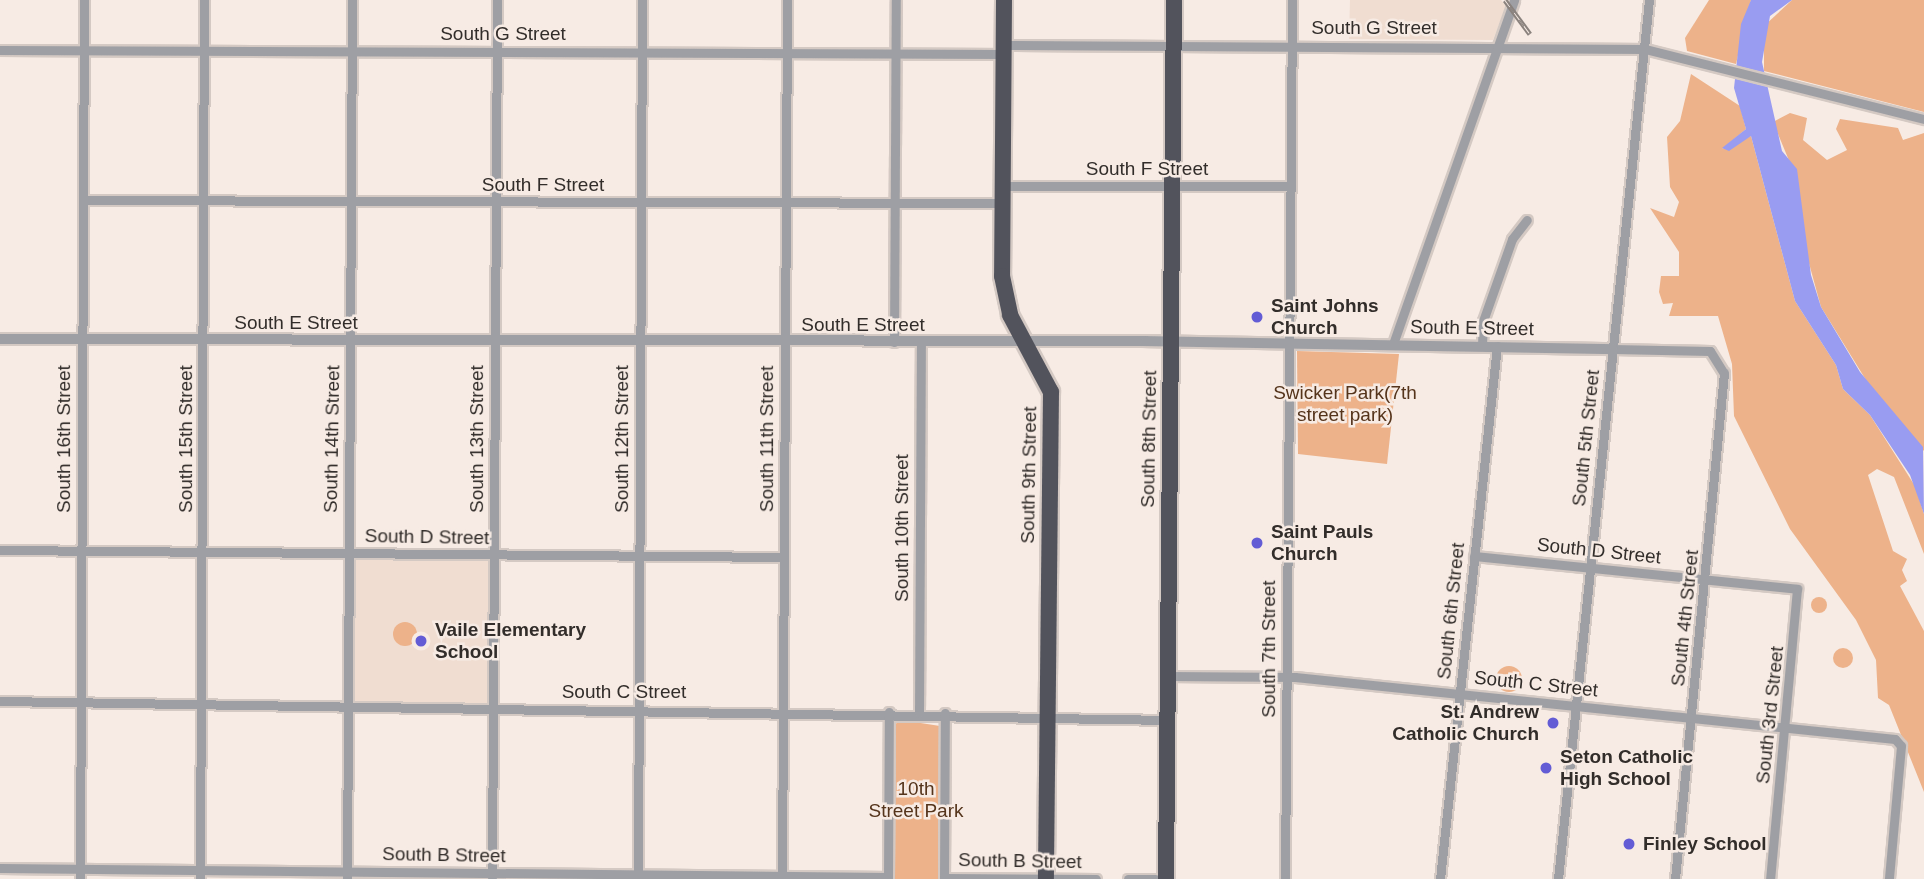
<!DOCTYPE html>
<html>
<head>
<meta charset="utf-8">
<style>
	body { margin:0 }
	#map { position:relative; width:1924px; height:879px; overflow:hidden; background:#f7ebe4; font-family:Arial,sans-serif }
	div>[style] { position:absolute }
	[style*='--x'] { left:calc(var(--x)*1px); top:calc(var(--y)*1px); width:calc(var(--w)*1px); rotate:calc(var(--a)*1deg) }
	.built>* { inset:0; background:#f0ddd1; transform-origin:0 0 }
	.green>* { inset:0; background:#edb28a }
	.round { border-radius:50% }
	.water>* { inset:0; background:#999cf1 }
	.roads { filter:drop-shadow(2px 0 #d4c9c3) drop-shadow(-2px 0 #d4c9c3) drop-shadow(0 2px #d4c9c3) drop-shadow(0 -2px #d4c9c3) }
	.minor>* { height:9px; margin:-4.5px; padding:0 4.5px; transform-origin:4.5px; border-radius:4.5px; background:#9e9fa4 }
	.tertiary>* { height:10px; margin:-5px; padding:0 5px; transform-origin:5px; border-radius:5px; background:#9e9fa4 }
	.trunk>* { height:16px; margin:-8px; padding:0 8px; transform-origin:8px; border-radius:8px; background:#52535c }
	.rail>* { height:5px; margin-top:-2.5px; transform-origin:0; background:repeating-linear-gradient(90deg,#f7ebe4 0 8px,#8a827d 0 16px); box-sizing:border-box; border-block:2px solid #8a827d }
	.dots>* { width:19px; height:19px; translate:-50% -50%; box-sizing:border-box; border:4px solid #f7ebe4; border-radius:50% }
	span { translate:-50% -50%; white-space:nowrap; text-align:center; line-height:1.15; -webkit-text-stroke:5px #f7ebe4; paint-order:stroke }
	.street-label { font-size:19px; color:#322d2a }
	.poi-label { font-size:19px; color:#322d2a; font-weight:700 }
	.left { translate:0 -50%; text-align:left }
	.right { translate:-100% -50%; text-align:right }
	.park-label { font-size:19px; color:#55341b }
</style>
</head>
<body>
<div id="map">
	<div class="built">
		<i style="clip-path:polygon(1350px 0,1501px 0,1506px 6px,1493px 40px,1349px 39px)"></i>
		<i style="left:349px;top:553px;width:145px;height:153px;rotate:1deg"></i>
	</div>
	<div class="green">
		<i style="clip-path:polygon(1709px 0,1751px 0,1736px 64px,1687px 51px,1685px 38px)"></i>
		<i style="clip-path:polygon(1792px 0,1924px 0,1924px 112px,1764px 71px,1764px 26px)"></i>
		<i style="clip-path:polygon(1691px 74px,1740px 106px,1746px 129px,1722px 149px,1751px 136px,1795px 301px,1836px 365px,1843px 389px,1870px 415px,1915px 486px,1924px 514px,1924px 554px,1894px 477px,1877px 469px,1868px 475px,1893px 551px,1907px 559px,1902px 570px,1907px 581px,1900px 586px,1924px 631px,1924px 792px,1889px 705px,1878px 698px,1876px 660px,1856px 620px,1790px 529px,1734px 416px,1732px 364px,1718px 316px,1669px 316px,1673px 303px,1663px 304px,1659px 292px,1661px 276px,1679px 276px,1679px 252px,1650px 208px,1674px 217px,1679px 202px,1670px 187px,1667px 137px,1680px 121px)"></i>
		<i style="clip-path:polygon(1790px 113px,1807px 118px,1803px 140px,1827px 160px,1847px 150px,1836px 129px,1840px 119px,1898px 128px,1903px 140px,1924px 133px,1924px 451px,1874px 393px,1821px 307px,1804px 245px,1795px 175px,1773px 122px)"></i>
		<i style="clip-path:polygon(1297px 351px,1399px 354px,1387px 464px,1298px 454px)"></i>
		<i class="round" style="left:1811px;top:597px;width:16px;height:16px"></i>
		<i class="round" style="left:393px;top:622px;width:24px;height:24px"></i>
		<i class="round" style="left:1833px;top:648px;width:20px;height:20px"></i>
		<i class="round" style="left:1496px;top:666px;width:26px;height:26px"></i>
		<i style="clip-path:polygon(901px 720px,940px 726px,940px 879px,893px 879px,894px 725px)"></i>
	</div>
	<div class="water">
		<i style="clip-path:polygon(1751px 0,1792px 0,1770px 16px,1762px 62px,1782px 151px,1797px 169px,1811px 275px,1821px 307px,1860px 372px,1923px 447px,1924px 514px,1910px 475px,1870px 415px,1843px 389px,1836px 365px,1795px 301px,1751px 136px,1729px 151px,1722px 148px,1746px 129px,1734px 88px,1741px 24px)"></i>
	</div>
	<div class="roads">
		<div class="minor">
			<i style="--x:1005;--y:45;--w:640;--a:0.36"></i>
			<i style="--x:1645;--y:49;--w:288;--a:14.1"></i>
			<i style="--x:0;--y:50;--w:1005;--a:0.23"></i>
			<i style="--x:1004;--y:186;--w:286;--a:0"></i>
			<i style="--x:83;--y:200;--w:921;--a:0.19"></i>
			<i style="--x:894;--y:342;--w:342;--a:-89.7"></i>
			<i style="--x:1393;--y:344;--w:365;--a:-70.6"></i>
			<i style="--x:1482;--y:346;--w:25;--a:-88"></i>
			<i style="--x:1483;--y:321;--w:87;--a:-70.5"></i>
			<i style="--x:1512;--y:239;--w:24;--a:-52"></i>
			<i style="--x:1613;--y:349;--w:97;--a:1.2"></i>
			<i style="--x:1710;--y:351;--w:26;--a:58"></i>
			<i style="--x:1724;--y:373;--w:508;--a:95.53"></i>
			<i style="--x:0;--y:550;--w:783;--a:0.51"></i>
			<i style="--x:1474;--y:556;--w:325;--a:5.8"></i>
			<i style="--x:1797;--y:589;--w:291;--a:95.3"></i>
			<i style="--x:1168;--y:676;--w:127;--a:0.5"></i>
			<i style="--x:1295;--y:677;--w:603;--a:5.9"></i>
			<i style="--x:1895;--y:739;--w:9;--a:49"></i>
			<i style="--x:1901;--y:746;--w:134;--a:95.2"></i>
			<i style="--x:0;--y:701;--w:1167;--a:0.93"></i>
			<i style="--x:919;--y:713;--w:370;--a:-89.7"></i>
			<i style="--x:0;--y:868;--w:888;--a:0.58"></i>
			<i style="--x:492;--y:877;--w:877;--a:-89.67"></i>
			<i style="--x:944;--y:878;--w:152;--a:0.4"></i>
			<i style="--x:80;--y:879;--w:879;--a:-89.74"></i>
			<i style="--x:200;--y:879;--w:879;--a:-89.74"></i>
			<i style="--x:347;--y:879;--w:879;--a:-89.67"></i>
			<i style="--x:638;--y:879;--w:879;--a:-89.74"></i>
			<i style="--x:782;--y:879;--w:879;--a:-89.67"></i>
			<i style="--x:888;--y:879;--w:167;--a:-89.7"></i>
			<i style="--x:944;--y:879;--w:166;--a:-89.7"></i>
			<i style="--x:1128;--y:879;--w:27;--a:0"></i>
			<i style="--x:1285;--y:879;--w:879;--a:-89.54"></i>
			<i style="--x:1440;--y:879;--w:536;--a:-83.9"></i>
			<i style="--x:1558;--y:879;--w:884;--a:-84.09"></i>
		</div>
		<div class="tertiary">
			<i style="--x:0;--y:339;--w:1146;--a:0.1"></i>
			<i style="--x:1146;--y:341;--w:467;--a:1"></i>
		</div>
		<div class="trunk">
			<i style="--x:1004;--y:0;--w:276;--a:90.4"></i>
			<i style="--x:1002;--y:276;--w:40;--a:78"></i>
			<i style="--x:1010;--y:315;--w:87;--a:62"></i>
			<i style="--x:1051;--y:392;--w:487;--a:90.6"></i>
			<i style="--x:1166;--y:879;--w:879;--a:-89.48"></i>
		</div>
	</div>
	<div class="rail">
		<i style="--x:1505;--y:0;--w:42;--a:53.7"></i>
	</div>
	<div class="dots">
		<i style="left:1257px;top:317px;background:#635cd5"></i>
		<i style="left:1257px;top:543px;background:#635cd5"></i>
		<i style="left:421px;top:641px;background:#635cd5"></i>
		<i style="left:1553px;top:723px;background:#635cd5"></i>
		<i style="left:1546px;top:768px;background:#635cd5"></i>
		<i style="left:1629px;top:844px;background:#635cd5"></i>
	</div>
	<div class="street-label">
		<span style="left:1374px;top:28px">South G Street</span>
		<span style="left:503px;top:34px">South G Street</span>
		<span style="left:1147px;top:169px">South F Street</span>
		<span style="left:543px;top:185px">South F Street</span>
		<span style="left:296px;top:323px">South E Street</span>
		<span style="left:863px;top:325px">South E Street</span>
		<span style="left:1472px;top:328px;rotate:1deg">South E Street</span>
		<span style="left:1586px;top:438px;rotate:-84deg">South 5th Street</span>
		<span style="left:64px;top:439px;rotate:-90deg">South 16th Street</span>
		<span style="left:186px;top:439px;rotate:-90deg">South 15th Street</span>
		<span style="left:332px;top:439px;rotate:-89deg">South 14th Street</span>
		<span style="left:477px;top:439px;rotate:-90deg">South 13th Street</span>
		<span style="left:622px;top:439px;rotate:-90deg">South 12th Street</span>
		<span style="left:767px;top:439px;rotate:-90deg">South 11th Street</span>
		<span style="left:1149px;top:439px;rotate:-89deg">South 8th Street</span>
		<span style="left:1029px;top:475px;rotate:-89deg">South 9th Street</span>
		<span style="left:902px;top:528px;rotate:-90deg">South 10th Street</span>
		<span style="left:427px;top:537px;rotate:1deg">South D Street</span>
		<span style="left:1599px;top:551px;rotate:6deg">South D Street</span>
		<span style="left:1451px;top:611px;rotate:-84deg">South 6th Street</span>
		<span style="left:1685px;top:618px;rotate:-84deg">South 4th Street</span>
		<span style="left:1269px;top:649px;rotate:-90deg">South 7th Street</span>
		<span style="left:1536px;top:684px;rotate:6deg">South C Street</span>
		<span style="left:624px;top:692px">South C Street</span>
		<span style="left:1770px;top:715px;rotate:-84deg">South 3rd Street</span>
		<span style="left:444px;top:855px;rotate:1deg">South B Street</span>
		<span style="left:1020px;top:861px;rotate:1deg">South B Street</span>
	</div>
	<div class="poi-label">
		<span class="left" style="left:1271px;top:317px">Saint Johns<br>Church</span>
		<span class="left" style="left:1271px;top:543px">Saint Pauls<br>Church</span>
		<span class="left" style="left:435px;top:641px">Vaile Elementary<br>School</span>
		<span class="right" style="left:1539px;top:723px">St. Andrew<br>Catholic Church</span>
		<span class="left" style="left:1560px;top:768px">Seton Catholic<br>High School</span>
		<span class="left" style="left:1643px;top:844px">Finley School</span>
	</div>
	<div class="park-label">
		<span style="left:1345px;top:404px">Swicker Park(7th<br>street park)</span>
		<span style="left:916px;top:800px">10th<br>Street Park</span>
	</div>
</div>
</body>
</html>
